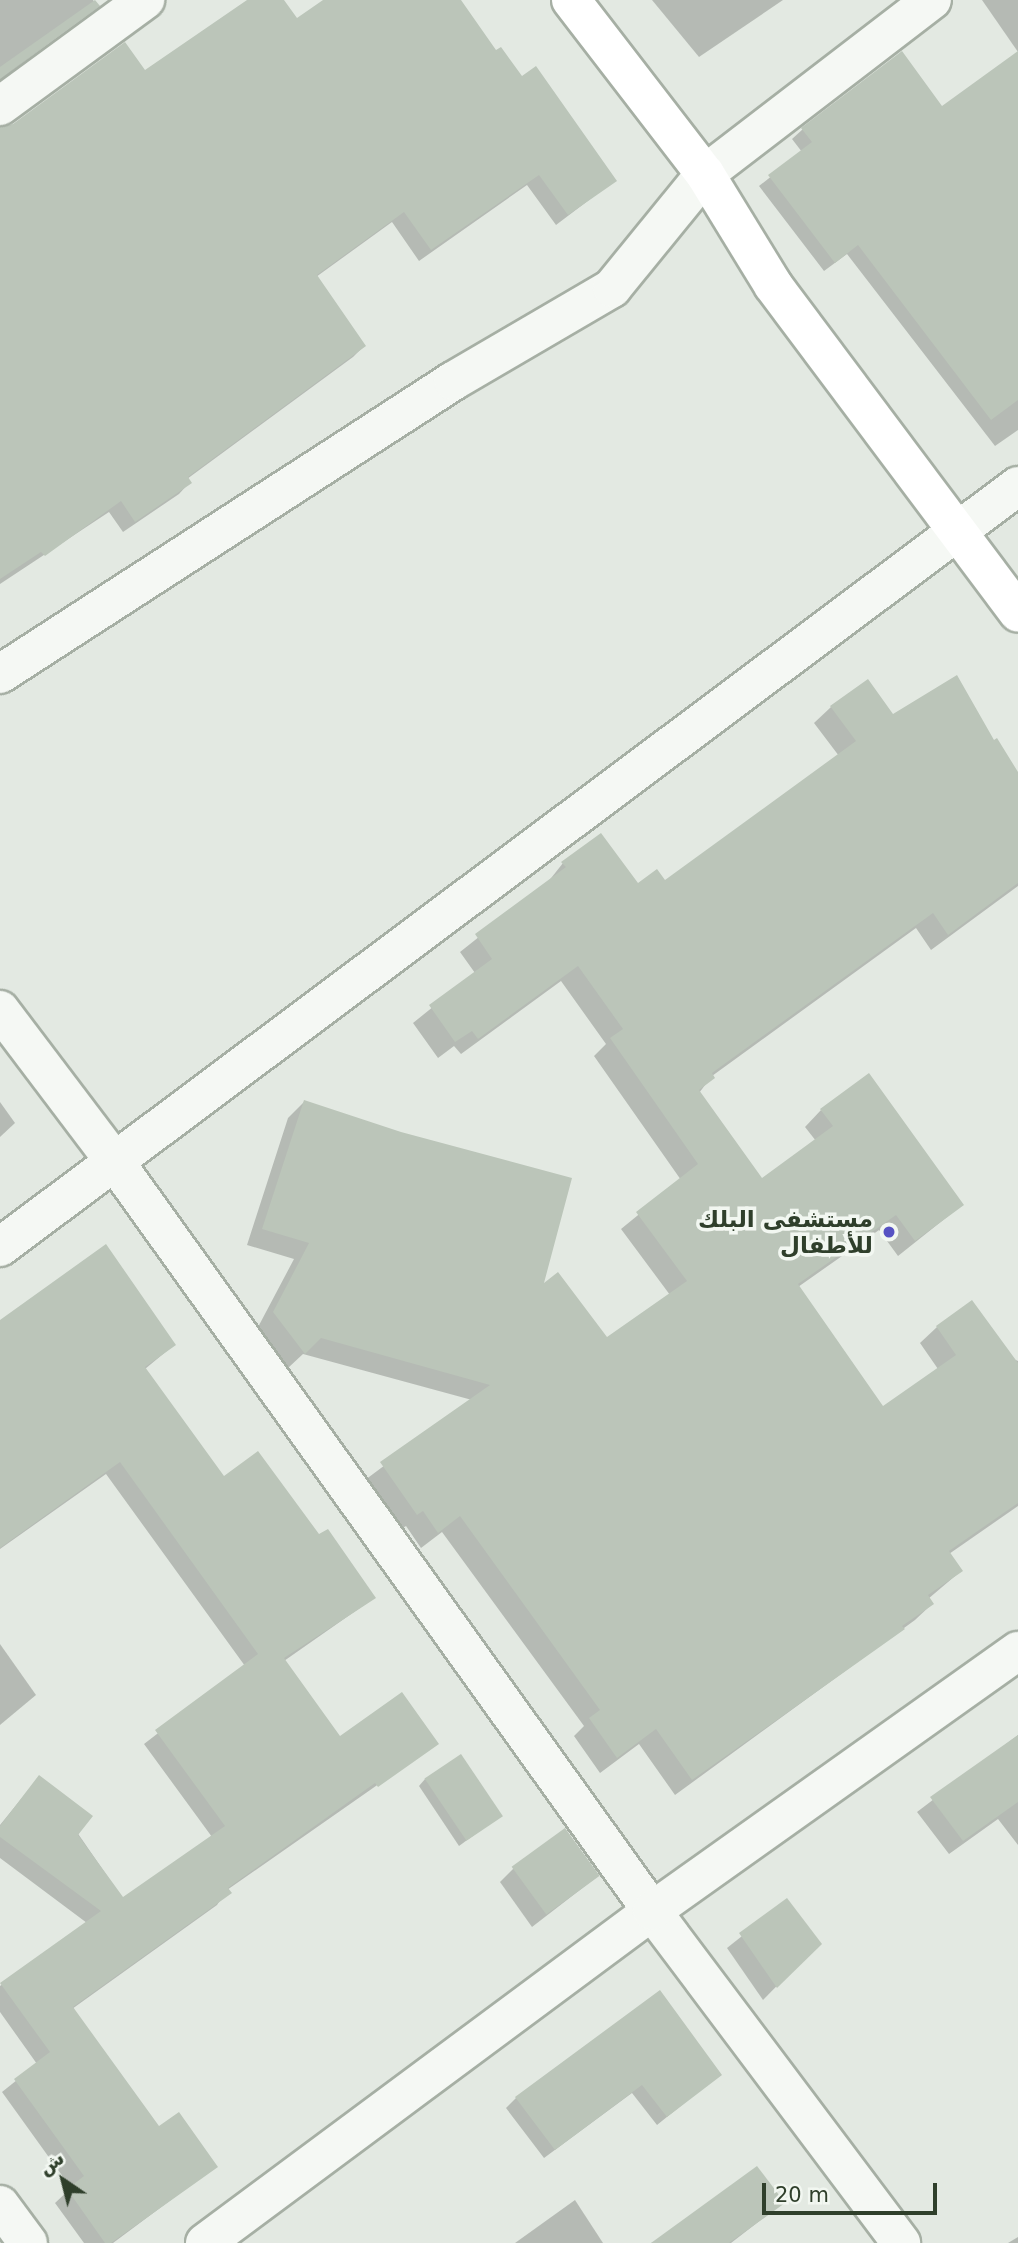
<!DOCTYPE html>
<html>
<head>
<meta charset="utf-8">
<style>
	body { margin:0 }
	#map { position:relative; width:1018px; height:2243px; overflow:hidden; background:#e3e9e2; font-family:"DejaVu Sans","Noto Sans Arabic",sans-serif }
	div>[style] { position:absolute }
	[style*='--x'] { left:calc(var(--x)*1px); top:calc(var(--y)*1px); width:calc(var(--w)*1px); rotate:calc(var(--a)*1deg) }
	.shadow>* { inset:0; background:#0003 }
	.building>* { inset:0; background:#bbc5b9; transform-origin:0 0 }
	.roads { filter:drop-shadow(2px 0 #a6afa4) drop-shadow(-2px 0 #a6afa4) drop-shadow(0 2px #a6afa4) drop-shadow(0 -2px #a6afa4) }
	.street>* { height:38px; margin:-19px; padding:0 19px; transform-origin:19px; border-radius:19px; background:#f5f8f4 }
	.secondary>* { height:38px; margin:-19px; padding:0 19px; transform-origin:19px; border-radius:19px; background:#fff }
	.dots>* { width:19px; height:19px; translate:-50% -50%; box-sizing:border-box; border:4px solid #f2f7f1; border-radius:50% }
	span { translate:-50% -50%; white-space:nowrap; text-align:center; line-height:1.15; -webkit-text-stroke:7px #f2f7f1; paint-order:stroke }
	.poi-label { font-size:23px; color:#2f3f2b; font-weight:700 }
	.right { translate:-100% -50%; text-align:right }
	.north { position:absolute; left:28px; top:2145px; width:70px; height:70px; -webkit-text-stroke:5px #f2f7f1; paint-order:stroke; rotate:325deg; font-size:19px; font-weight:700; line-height:28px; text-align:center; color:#2f3f2b }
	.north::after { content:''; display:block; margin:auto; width:24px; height:32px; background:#2f3f2b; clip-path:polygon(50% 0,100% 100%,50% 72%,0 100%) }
	.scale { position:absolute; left:762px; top:2183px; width:175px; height:32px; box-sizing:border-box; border:4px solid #2f3f2b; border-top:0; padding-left:9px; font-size:21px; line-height:24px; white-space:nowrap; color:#2f3f2b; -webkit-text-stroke:5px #f2f7f1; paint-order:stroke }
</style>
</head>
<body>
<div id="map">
	<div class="shadow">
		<i style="clip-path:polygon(0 0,93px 0,97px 6px,0 80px)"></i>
		<i style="clip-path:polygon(249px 0,282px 0,297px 21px,326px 0,459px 0,496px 52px,614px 181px,556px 225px,527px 185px,419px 261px,392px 222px,316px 277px,364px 346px,353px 357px,187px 479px,190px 482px,179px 494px,123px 532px,109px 512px,0 584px,0 127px,14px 125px,144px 73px)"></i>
		<i style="clip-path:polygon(652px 0,783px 0,699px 57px)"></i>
		<i style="clip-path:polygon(982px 0,1018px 0,1018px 52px)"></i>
		<i style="clip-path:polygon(1018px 54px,1018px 430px,995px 446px,847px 254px,824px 271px,759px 186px,802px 152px,792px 139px,803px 129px,942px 109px)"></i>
		<i style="clip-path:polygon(831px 707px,893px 717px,993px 743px,1018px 776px,1018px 886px,931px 950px,916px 928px,712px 1076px,699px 1093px,762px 1180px,816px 1141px,805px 1127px,821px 1110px,962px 1205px,898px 1256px,879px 1230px,798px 1287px,883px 1408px,938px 1369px,920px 1343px,937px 1327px,1018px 1361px,1018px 1506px,949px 1554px,961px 1571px,928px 1599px,932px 1604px,915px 1620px,675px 1795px,639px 1744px,600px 1773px,574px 1736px,584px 1726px,442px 1532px,421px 1548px,406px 1526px,400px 1530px,365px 1480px,472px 1400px,303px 1354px,288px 1368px,257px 1329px,294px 1259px,247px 1245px,288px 1118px,304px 1102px,606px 1340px,670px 1295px,621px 1229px,681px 1180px,594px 1056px,606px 1044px,561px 981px,461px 1054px,454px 1046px,438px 1058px,413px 1023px,475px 973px,460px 952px,548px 882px,563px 863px,637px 885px,664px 883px,839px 756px,814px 723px)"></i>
		<i style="clip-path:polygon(0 1102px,15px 1123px,0 1137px)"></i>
		<i style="clip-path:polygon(0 1322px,174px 1345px,145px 1369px,224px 1478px,319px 1537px,374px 1598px,284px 1661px,339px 1738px,436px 1744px,227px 1890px,217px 1905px,72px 2009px,158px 2129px,215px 2167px,113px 2243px,84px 2243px,55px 2203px,71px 2188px,2px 2092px,37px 2064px,0 2012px,0 1986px,87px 1923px,0 1858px,0 1825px,39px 1777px,123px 1899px,212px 1837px,144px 1744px,245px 1666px,106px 1474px,0 1549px)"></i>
		<i style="clip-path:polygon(0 1644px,36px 1695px,0 1725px)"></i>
		<i style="clip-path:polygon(1018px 1735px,1018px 1845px,998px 1819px,949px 1854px,917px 1812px)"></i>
		<i style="clip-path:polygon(425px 1779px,500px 1816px,459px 1846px,419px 1786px)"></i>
		<i style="clip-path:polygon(513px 1869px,598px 1876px,532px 1927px,500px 1882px)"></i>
		<i style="clip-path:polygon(787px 1900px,819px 1943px,763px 2000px,727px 1948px)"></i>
		<i style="clip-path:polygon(719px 2075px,657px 2125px,632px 2093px,544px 2158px,506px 2108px,516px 2098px)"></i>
		<i style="clip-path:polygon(575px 2200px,603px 2243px,515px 2243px)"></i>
		<i style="clip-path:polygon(783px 2203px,731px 2243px,651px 2243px)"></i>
		<i style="clip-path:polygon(1018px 2237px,1018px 2243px,1008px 2243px)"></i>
	</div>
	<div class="building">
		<i style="clip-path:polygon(95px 0,100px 6px,0 79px,0 67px)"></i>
		<i style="clip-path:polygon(247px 0,284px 0,297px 18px,323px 0,461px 0,496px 50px,501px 47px,522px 76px,536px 66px,617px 181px,568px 215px,539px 175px,431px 250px,404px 212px,317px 275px,366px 346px,188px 477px,192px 483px,135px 522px,121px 501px,45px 556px,41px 552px,0 579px,0 127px,13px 124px,125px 42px,145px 70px)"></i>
		<i style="clip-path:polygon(902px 51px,942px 106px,1018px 51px,1018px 400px,991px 420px,858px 245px,835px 263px,768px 175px,812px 142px,801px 128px)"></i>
		<i style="clip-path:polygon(957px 675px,994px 740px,997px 738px,1018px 772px,1018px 883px,948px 935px,933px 913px,712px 1073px,715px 1078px,699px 1090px,762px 1178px,833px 1126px,820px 1109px,869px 1073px,964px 1205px,915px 1241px,896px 1215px,798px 1284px,883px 1406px,956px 1355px,936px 1326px,972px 1300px,1018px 1363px,1018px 1503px,949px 1551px,963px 1571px,928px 1595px,934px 1604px,902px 1626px,905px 1629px,692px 1780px,656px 1729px,617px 1758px,589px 1718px,600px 1710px,460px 1516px,438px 1533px,423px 1511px,417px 1515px,380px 1462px,490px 1385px,321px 1338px,305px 1354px,273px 1312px,309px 1243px,262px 1229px,304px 1100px,401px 1132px,572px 1178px,544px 1283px,558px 1272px,607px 1337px,687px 1281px,636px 1212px,698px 1164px,610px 1038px,623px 1029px,578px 966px,478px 1039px,472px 1031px,455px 1042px,429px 1005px,492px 959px,475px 934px,566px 867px,561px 862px,601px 833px,638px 883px,657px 869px,665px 880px,856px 741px,830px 706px,868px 679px,893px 714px)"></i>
		<i style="clip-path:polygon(106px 1244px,176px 1345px,145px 1367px,224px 1476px,258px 1451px,319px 1534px,328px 1529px,376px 1598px,284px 1658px,340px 1736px,402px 1692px,439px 1744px,378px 1787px,375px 1783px,228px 1888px,232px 1893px,73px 2007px,159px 2126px,179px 2112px,218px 2167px,111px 2243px,105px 2243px,67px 2189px,84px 2176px,14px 2079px,50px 2052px,0 1983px,101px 1911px,0 1837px,0 1826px,39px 1775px,93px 1816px,78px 1835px,123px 1897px,225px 1826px,155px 1730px,258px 1654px,120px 1462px,0 1548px,0 1320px)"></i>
		<i style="clip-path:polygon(1018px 1735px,1018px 1802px,963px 1841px,930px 1797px)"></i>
		<i style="left:461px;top:1754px;width:75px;height:44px;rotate:56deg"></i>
		<i style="left:565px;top:1828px;width:59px;height:66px;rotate:54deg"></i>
		<i style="clip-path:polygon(787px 1898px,822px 1944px,777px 1988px,739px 1933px)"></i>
		<i style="clip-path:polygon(660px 1990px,722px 2075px,667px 2117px,642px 2085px,555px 2150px,515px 2097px)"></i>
		<i style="clip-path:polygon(757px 2166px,785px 2203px,729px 2243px,651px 2243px)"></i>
	</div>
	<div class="roads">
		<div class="street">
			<i style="--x:0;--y:106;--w:180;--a:-36.2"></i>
			<i style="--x:0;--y:674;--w:539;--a:-32.89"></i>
			<i style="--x:453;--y:381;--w:184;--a:-30.3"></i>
			<i style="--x:612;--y:288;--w:147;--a:-50.8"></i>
			<i style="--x:705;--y:174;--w:286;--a:-37.5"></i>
			<i style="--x:0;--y:1010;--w:191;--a:52.9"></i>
			<i style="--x:115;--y:1162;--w:922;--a:54.36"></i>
			<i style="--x:652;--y:1911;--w:415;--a:53.1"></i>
			<i style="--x:0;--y:1247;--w:1271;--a:-36.78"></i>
			<i style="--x:0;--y:2205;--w:47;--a:53.6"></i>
			<i style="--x:205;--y:2243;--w:557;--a:-36.6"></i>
			<i style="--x:652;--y:1911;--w:449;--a:-35.4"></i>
		</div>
		<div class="secondary">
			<i style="--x:571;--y:0;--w:220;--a:52.4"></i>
			<i style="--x:705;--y:174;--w:130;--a:58.5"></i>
			<i style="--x:773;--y:285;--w:409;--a:53.2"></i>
		</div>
	</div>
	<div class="dots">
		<i style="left:889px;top:1232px;background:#5752c3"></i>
	</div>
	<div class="poi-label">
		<span class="right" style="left:873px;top:1232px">مستشفى البلك<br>للأطفال</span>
	</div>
	<div class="north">ش</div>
	<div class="scale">20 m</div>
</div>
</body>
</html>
